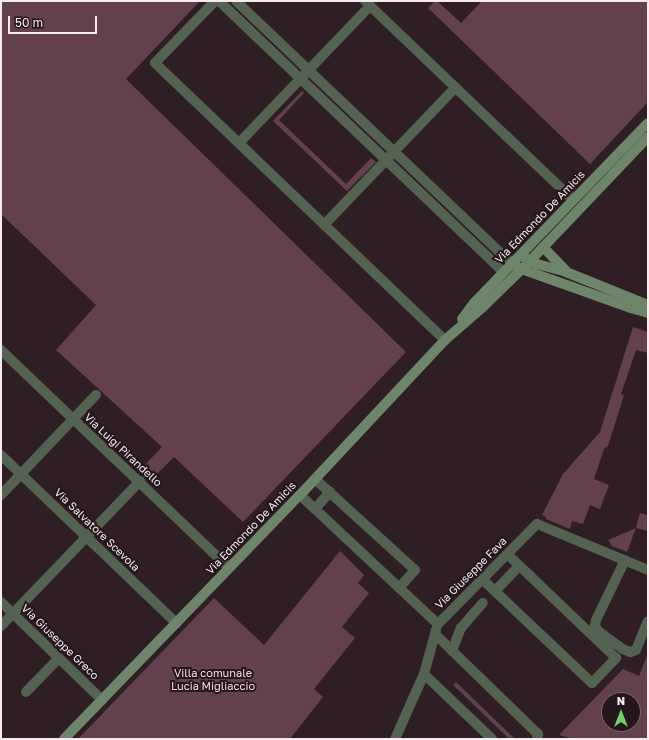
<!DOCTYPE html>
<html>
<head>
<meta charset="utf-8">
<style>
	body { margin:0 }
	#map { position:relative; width:649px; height:740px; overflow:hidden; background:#2f1f24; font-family:"Golos Text",sans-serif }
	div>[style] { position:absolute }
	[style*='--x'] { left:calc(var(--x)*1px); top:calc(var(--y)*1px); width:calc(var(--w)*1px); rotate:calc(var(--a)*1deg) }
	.green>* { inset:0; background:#62404c; transform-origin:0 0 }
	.street>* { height:10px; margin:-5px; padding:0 5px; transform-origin:5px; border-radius:5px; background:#536251 }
	.secondary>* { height:10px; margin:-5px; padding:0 5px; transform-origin:5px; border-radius:5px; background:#6d8569 }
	span { translate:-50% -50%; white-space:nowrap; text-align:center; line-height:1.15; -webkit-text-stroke:4px #25161b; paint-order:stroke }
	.street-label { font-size:11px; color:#f7ebef }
	.park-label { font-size:11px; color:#fcd9e4 }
	.frame { position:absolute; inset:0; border:2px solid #f7ebef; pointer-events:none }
	.north { position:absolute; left:601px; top:692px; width:40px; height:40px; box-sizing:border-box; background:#25161b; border:1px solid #796b70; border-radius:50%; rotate:0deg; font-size:11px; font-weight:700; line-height:16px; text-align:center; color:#f7ebef }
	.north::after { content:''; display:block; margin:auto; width:14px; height:18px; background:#6ed360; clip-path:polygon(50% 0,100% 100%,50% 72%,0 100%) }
	.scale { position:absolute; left:8px; top:16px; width:89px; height:18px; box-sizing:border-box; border:2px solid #f7ebef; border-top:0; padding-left:5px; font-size:12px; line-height:14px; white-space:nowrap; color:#f7ebef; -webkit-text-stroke:3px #25161b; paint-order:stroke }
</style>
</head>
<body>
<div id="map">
	<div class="green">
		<i style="clip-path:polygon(1px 1px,200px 1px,126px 79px,406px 352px,243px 522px,174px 457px,152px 479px,141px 469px,162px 447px,56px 350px,96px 305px,1px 214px)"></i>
		<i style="clip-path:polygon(435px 1px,437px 1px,461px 23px,482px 1px,648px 1px,648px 102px,590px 164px,428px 8px)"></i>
		<i style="clip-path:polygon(302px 91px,304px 93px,279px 120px,346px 184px,371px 158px,376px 162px,347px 191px,273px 121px)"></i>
		<i style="clip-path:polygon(633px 327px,648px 332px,648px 353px,636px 350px,621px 394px,624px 395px,613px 430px,608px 446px,604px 449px,594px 479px,609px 485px,600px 509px,590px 505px,583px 524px,572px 521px,570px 529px,546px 519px,545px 516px,542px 515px,563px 474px,600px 432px)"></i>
		<i style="clip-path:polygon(640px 513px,648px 515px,648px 531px,636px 528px,627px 552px,612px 546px,608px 540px,636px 528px)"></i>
		<i style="clip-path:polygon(340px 551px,364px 575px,358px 583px,369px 593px,342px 627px,355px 638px,314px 689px,323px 697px,290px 739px,78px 739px,214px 598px,264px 645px)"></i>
		<i style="clip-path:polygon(evenodd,648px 653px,648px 739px,574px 739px,559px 735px,623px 669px,639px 676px,648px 653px,609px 700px,633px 700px,633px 724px,609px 724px,609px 700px)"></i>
		<i style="left:456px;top:682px;width:83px;height:4px;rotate:44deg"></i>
	</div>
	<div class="street">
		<i style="--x:215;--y:1;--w:86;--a:134.1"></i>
		<i style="--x:155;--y:63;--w:401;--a:43.7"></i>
		<i style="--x:219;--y:1;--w:393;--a:43.6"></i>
		<i style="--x:236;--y:1;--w:381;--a:43.6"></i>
		<i style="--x:365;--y:1;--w:288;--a:43.7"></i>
		<i style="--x:239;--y:143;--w:190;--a:-46.3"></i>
		<i style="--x:324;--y:225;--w:190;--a:-46.3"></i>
		<i style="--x:1;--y:350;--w:315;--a:43.7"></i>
		<i style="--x:1;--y:455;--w:243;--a:43.8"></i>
		<i style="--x:315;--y:479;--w:135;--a:42.3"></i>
		<i style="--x:415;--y:570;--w:24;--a:132"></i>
		<i style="--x:1;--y:495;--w:138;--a:-46.5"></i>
		<i style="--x:300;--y:495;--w:189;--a:43.1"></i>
		<i style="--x:438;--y:624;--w:141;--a:-45.3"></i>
		<i style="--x:537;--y:524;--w:120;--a:22.5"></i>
		<i style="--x:315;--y:509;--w:23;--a:-49"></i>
		<i style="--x:625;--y:560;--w:67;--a:115.8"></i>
		<i style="--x:596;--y:620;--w:6;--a:99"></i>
		<i style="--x:595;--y:626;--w:6;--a:59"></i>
		<i style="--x:598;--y:631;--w:31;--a:36"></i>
		<i style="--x:623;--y:649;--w:8;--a:23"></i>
		<i style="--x:630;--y:652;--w:6;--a:-18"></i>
		<i style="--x:636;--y:650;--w:31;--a:-68"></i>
		<i style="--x:482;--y:579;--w:151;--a:43.4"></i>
		<i style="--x:592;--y:683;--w:35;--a:-46"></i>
		<i style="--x:616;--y:658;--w:151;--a:-136.3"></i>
		<i style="--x:495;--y:591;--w:35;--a:-46"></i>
		<i style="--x:1;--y:602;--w:141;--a:44.1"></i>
		<i style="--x:1;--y:626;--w:201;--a:-46.2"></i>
		<i style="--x:435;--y:634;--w:144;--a:44.2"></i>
		<i style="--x:538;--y:734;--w:5;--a:101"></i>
		<i style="--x:452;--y:651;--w:25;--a:-69"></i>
		<i style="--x:461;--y:628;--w:33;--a:-49"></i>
		<i style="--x:424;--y:674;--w:94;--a:43.7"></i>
		<i style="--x:26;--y:692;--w:47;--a:-45.9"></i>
		<i style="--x:395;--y:739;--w:71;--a:-66"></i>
		<i style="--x:424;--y:674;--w:46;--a:-74.7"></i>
	</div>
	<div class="secondary">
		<i style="--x:543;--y:247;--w:32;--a:46"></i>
		<i style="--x:525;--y:258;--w:13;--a:27"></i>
		<i style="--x:537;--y:264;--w:30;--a:15"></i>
		<i style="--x:566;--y:272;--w:88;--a:21.9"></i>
		<i style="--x:516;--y:267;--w:122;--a:19.6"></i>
		<i style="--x:631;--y:308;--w:18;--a:16"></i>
		<i style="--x:462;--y:319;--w:20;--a:-53"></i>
		<i style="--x:474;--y:303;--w:250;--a:-46"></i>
		<i style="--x:64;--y:739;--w:339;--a:-46"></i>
		<i style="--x:300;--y:495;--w:212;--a:-46.9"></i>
		<i style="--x:445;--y:340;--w:50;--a:-41"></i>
		<i style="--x:483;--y:307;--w:66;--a:-44.4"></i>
		<i style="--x:530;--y:261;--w:171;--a:-46.4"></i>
	</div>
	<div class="street-label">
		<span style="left:540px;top:217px;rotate:-46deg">Via Edmondo De Amicis</span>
		<span style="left:123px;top:450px;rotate:43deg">Via Luigi Pirandello</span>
		<span style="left:251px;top:528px;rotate:-46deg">Via Edmondo De Amicis</span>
		<span style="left:97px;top:530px;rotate:44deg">Via Salvatore Scevola</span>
		<span style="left:471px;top:573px;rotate:-45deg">Via Giuseppe Fava</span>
		<span style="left:60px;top:642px;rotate:44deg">Via Giuseppe Greco</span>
	</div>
	<div class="park-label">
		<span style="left:213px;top:680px">Villa comunale<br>Lucia Migliaccio</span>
	</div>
	<div class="frame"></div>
	<div class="north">N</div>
	<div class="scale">50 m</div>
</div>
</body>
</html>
